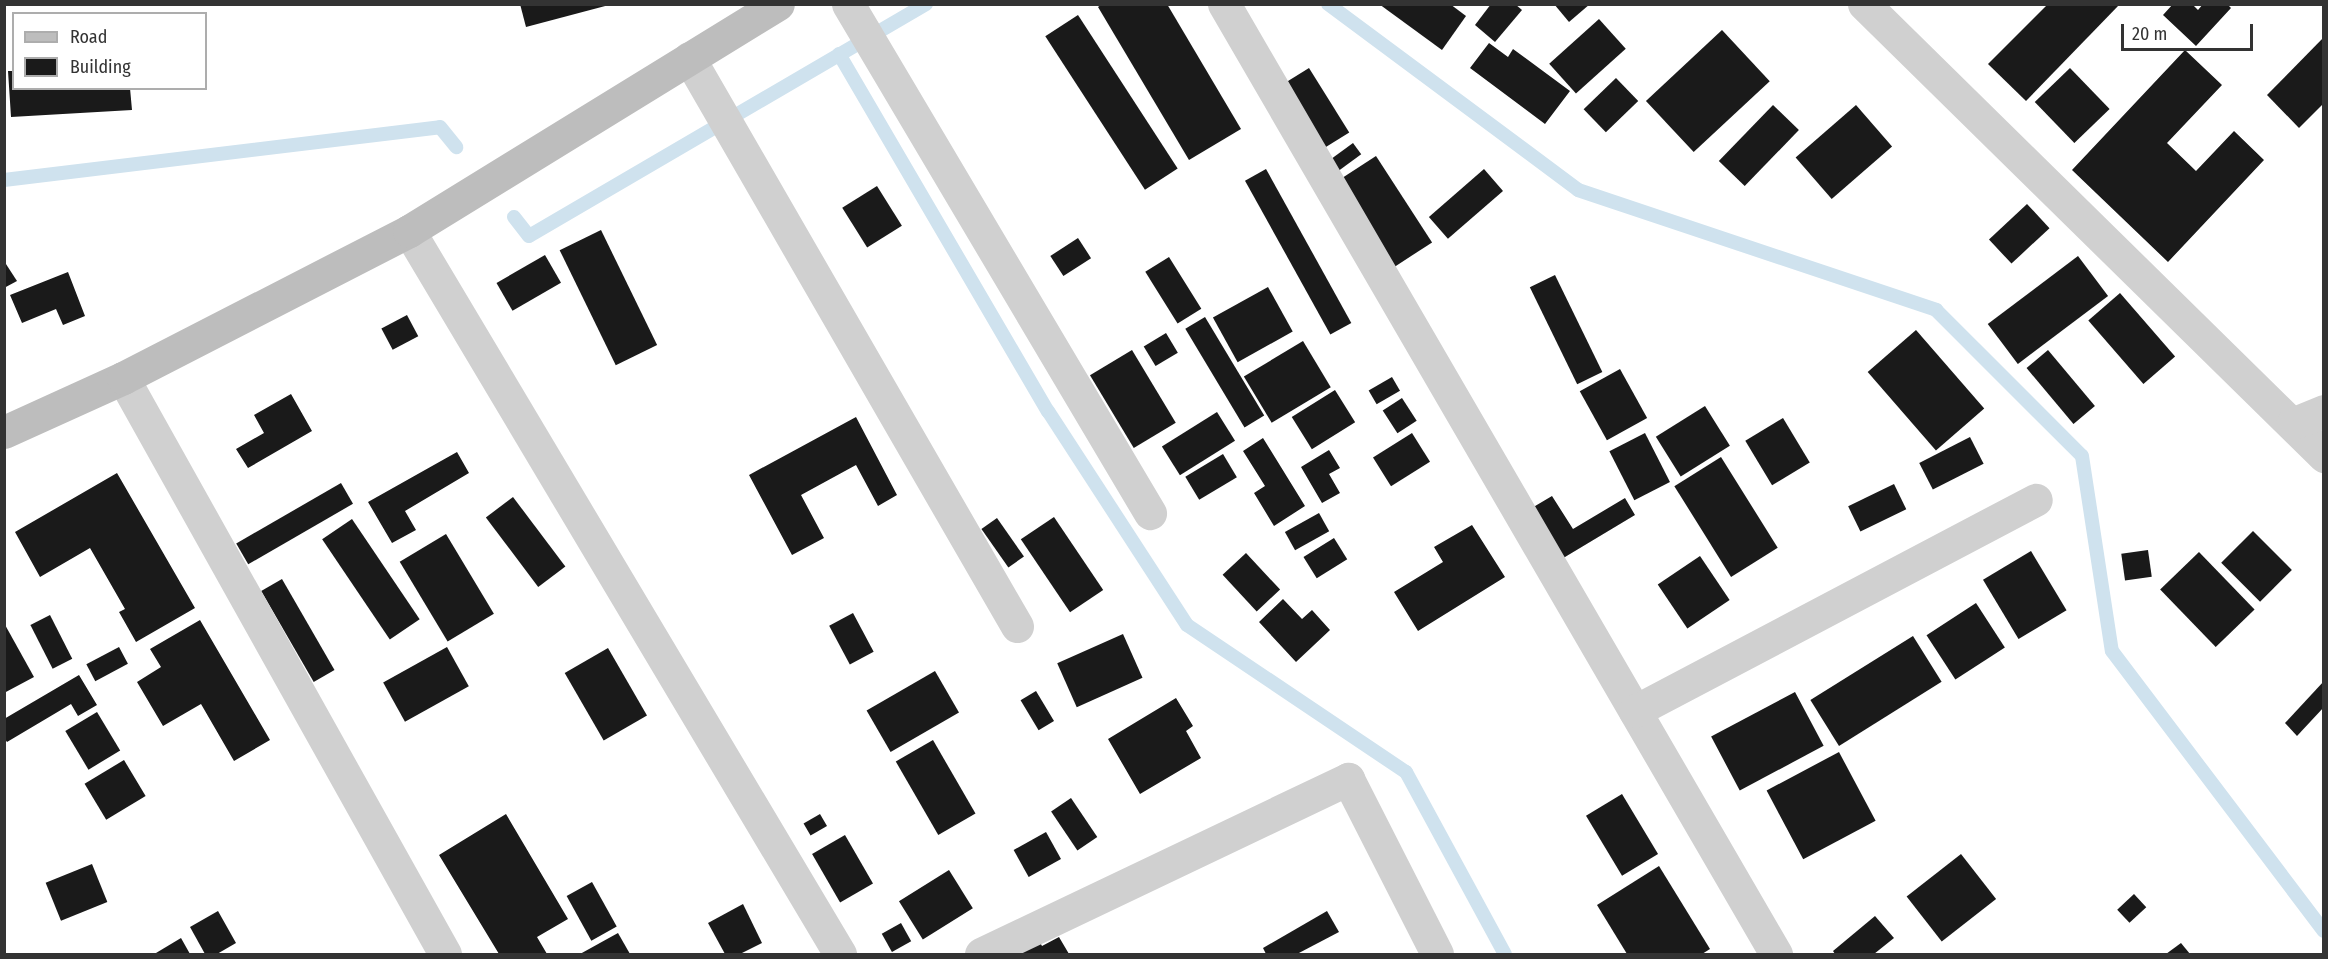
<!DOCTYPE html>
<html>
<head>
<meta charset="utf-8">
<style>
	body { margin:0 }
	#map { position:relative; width:2328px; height:959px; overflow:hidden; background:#fff; font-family:"Fira Sans Condensed",sans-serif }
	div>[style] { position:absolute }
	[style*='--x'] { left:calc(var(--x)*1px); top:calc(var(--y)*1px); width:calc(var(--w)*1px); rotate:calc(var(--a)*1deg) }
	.stream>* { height:14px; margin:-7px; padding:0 7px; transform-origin:7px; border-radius:7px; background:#cfe2ee }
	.building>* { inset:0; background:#1a1a1a; transform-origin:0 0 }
	.street>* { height:33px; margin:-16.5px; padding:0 16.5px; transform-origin:16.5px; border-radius:16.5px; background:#d0d0d0 }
	.secondary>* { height:33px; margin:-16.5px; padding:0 16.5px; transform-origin:16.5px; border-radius:16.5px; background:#bdbdbd }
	span { translate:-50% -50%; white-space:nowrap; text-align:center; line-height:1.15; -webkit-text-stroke:6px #fff; paint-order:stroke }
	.frame { position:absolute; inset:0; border:6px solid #333; pointer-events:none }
	.legend { position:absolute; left:12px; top:12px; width:195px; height:78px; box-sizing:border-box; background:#fff; border:2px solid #adadad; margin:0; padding:8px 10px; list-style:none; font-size:18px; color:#333 }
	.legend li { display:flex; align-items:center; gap:12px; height:30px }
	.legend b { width:30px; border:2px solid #adadad }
	.scale { position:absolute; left:2121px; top:24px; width:132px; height:27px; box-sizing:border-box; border:3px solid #333; border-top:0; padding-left:8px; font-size:18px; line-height:21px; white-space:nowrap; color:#333; -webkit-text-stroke:4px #fff; paint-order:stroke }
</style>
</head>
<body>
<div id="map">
	<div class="stream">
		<i style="--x:1328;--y:4;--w:312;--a:36.6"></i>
		<i style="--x:1578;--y:190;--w:378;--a:18.5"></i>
		<i style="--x:1936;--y:310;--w:206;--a:45"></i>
		<i style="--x:2082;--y:456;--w:197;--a:81.3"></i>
		<i style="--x:2112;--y:651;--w:351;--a:52.9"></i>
		<i style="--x:839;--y:54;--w:414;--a:59.7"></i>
		<i style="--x:1048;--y:411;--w:255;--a:57"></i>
		<i style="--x:1187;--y:625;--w:264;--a:33.9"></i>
		<i style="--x:1406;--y:772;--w:207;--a:61.5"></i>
		<i style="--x:4;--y:180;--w:439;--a:-6.9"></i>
		<i style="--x:440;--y:127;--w:26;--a:51"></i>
		<i style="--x:514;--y:217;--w:24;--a:52"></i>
		<i style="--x:529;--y:236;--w:460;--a:-30.3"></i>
	</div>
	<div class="building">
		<i style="clip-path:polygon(520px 4px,609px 4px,609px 5px,526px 27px)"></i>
		<i style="clip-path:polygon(1102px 4px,1167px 4px,1241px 129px,1189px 160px,1098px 7px)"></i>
		<i style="clip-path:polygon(1379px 4px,1450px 4px,1466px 16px,1442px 50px)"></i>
		<i style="clip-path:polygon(1491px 4px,1515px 4px,1522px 10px,1495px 42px,1475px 25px)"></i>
		<i style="clip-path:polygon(1554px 4px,1590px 4px,1569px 22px)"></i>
		<i style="clip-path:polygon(2048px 4px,2120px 4px,2026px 101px,1988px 64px)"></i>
		<i style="clip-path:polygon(2173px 4px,2192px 4px,2198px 10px,2203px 4px,2227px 4px,2231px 8px,2196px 46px,2163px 15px)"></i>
		<i style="left:1078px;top:15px;width:183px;height:39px;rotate:57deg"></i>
		<i style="left:1599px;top:19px;width:40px;height:67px;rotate:48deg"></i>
		<i style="left:1722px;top:30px;width:70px;height:104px;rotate:47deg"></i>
		<i style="clip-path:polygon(2324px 37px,2324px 103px,2299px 128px,2267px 95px)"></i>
		<i style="clip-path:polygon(1489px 43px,1508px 57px,1513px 49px,1570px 91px,1545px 124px,1470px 68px)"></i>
		<i style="clip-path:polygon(2185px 50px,2222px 85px,2167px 143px,2196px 171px,2234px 131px,2264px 160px,2168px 262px,2072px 170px)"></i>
		<i style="left:1309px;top:68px;width:76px;height:29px;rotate:58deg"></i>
		<i style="left:2070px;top:68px;width:57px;height:49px;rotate:46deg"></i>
		<i style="clip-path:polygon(8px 71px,14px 71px,14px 88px,130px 88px,132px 110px,11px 117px)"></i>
		<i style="left:1616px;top:78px;width:32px;height:45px;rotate:46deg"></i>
		<i style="left:1773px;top:105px;width:36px;height:78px;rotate:44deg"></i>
		<i style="left:1856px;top:105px;width:55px;height:80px;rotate:49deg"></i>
		<i style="left:1353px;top:143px;width:14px;height:30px;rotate:54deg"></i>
		<i style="left:1376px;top:156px;width:103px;height:45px;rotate:57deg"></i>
		<i style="left:1266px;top:169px;width:176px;height:24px;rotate:61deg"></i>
		<i style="left:1484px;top:169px;width:29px;height:73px;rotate:49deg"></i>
		<i style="left:877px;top:186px;width:47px;height:41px;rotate:58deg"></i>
		<i style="left:2027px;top:204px;width:33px;height:52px;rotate:47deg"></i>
		<i style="left:601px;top:230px;width:128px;height:46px;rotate:64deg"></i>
		<i style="left:1078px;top:238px;width:24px;height:33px;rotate:57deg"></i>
		<i style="left:545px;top:255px;width:32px;height:56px;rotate:60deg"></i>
		<i style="left:2078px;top:256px;width:50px;height:113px;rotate:53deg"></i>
		<i style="left:1169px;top:257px;width:61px;height:28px;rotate:58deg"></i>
		<i style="clip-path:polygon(4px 261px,17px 281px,4px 288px)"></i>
		<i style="clip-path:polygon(68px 272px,85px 316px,63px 325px,56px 309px,22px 323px,10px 295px)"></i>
		<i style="left:1555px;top:275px;width:108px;height:28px;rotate:64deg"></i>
		<i style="left:1268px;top:287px;width:51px;height:63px;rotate:61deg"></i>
		<i style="left:2120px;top:293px;width:84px;height:42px;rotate:49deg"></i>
		<i style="left:407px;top:315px;width:24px;height:29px;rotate:62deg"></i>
		<i style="left:1205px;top:317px;width:115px;height:23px;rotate:59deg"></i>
		<i style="left:1916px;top:330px;width:104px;height:64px;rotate:49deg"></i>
		<i style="left:1166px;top:333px;width:23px;height:26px;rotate:59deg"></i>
		<i style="left:1303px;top:341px;width:54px;height:69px;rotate:59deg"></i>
		<i style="left:1132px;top:350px;width:85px;height:49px;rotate:59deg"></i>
		<i style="left:2048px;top:350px;width:73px;height:28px;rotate:50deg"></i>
		<i style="left:1620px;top:369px;width:56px;height:46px;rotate:61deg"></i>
		<i style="left:1392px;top:377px;width:16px;height:27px;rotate:60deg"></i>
		<i style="left:1335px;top:390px;width:38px;height:51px;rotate:58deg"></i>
		<i style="clip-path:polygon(291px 394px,312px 431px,248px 468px,236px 449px,264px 433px,254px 415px)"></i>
		<i style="left:1402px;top:398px;width:27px;height:23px;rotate:57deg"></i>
		<i style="left:1705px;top:406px;width:47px;height:58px;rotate:58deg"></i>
		<i style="left:1217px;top:412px;width:34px;height:65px;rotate:58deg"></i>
		<i style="clip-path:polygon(856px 417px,897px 495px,878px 506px,856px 465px,801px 495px,824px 538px,792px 555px,749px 475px)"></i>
		<i style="left:1783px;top:418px;width:52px;height:44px;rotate:59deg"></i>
		<i style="left:1412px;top:433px;width:34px;height:46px;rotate:58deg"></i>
		<i style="left:1645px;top:433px;width:55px;height:40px;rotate:63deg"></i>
		<i style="left:1970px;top:437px;width:30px;height:57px;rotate:63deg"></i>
		<i style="clip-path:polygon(1263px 438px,1305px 506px,1274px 526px,1254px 493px,1265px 486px,1243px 451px)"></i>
		<i style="clip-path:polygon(1329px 450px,1340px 468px,1329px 474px,1340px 493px,1322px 503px,1301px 467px)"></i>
		<i style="clip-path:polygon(457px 452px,469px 473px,405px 511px,416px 530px,392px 543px,368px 502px)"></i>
		<i style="left:1223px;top:454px;width:27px;height:44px;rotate:59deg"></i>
		<i style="left:1721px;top:457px;width:107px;height:55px;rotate:58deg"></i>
		<i style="clip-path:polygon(117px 473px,195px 608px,136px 642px,119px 612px,125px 609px,90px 548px,40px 577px,15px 532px)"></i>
		<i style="left:341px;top:483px;width:24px;height:121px;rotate:60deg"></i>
		<i style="left:1894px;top:484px;width:28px;height:51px;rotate:64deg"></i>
		<i style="clip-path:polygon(1552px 496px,1573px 529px,1625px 498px,1635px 515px,1555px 563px,1525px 512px)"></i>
		<i style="left:513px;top:497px;width:87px;height:34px;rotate:53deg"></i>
		<i style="left:1319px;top:513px;width:21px;height:39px;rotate:61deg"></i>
		<i style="left:1054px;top:517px;width:88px;height:40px;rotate:56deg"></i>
		<i style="left:997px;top:518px;width:47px;height:19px;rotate:55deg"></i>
		<i style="left:352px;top:519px;width:121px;height:36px;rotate:56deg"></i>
		<i style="clip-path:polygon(1472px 525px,1505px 577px,1418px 631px,1394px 592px,1443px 562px,1434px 547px)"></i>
		<i style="left:2253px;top:531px;width:55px;height:45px;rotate:45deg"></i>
		<i style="left:446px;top:534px;width:93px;height:54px;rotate:59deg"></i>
		<i style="left:1334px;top:538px;width:25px;height:36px;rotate:58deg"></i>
		<i style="left:2148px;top:550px;width:27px;height:27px;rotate:82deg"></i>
		<i style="left:2031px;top:551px;width:69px;height:56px;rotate:59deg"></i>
		<i style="left:2199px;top:552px;width:80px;height:54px;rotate:46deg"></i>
		<i style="left:1246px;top:553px;width:50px;height:32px;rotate:47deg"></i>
		<i style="left:1700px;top:556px;width:53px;height:51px;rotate:56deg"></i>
		<i style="left:282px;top:579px;width:105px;height:24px;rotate:60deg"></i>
		<i style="clip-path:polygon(1283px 599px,1302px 619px,1312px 610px,1330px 630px,1296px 662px,1259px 622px)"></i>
		<i style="left:1976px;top:603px;width:53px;height:59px;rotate:57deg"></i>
		<i style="left:853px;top:613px;width:44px;height:27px;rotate:62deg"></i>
		<i style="left:50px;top:615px;width:49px;height:22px;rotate:63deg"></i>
		<i style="clip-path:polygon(200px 620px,270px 740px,234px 761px,201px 704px,163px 726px,137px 682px,161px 667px,150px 649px)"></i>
		<i style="clip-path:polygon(4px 623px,34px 677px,4px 693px)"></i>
		<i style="left:1123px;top:634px;width:48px;height:72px;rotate:66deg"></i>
		<i style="left:1913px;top:636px;width:54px;height:121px;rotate:58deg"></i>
		<i style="left:119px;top:647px;width:19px;height:37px;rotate:62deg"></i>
		<i style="left:447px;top:647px;width:45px;height:73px;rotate:61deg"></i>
		<i style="left:608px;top:648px;width:78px;height:50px;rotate:60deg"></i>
		<i style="left:935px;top:671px;width:48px;height:79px;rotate:60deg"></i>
		<i style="clip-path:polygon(79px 675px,97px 705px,78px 716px,71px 704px,7px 742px,4px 738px,4px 719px)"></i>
		<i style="clip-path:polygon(2324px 681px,2324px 707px,2297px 736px,2285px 723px)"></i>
		<i style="left:1036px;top:691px;width:35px;height:18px;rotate:59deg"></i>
		<i style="left:1795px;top:692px;width:61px;height:95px;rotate:62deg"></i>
		<i style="clip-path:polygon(1176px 698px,1193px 726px,1186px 731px,1201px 758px,1140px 794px,1108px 739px)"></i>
		<i style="left:97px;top:712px;width:45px;height:37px;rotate:59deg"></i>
		<i style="left:933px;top:740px;width:85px;height:43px;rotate:60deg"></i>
		<i style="left:1839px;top:752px;width:78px;height:82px;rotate:62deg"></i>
		<i style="left:124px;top:760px;width:42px;height:46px;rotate:59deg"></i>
		<i style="left:1622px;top:794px;width:70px;height:42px;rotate:59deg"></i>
		<i style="left:1071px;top:798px;width:47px;height:24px;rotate:56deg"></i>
		<i style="clip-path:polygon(506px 814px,568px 919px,537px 937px,547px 954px,499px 954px,439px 855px)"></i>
		<i style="left:820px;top:814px;width:14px;height:19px;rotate:60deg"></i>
		<i style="left:1046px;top:832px;width:31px;height:37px;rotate:61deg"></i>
		<i style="left:845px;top:835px;width:56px;height:38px;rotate:60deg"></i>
		<i style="left:1961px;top:854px;width:57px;height:69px;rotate:52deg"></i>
		<i style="left:92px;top:864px;width:41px;height:50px;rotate:68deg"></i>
		<i style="clip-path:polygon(1659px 866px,1710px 949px,1702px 954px,1627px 954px,1597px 905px)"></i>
		<i style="left:949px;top:870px;width:45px;height:59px;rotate:58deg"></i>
		<i style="left:592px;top:882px;width:51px;height:29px;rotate:61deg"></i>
		<i style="left:2134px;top:894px;width:18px;height:23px;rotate:47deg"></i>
		<i style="clip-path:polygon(743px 904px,762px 943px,740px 954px,725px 954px,708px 923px)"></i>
		<i style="clip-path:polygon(218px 911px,236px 943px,217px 954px,205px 954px,190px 927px)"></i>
		<i style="clip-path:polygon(1327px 911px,1339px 932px,1297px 954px,1266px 954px,1263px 948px)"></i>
		<i style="clip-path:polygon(1875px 916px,1894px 938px,1874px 954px,1835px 954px,1833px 951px)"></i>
		<i style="left:901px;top:923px;width:21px;height:22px;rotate:61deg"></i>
		<i style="clip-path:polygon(618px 933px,630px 954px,580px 954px)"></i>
		<i style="clip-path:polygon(1037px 937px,1042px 946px,1059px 937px,1069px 954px,1021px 954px,1018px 948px)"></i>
		<i style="clip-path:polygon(181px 938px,190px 954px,157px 954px,156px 953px)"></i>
		<i style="clip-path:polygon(2181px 943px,2190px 954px,2166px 954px)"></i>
	</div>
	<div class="street">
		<i style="--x:848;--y:4;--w:592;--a:59.32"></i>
		<i style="--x:1224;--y:4;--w:1099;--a:59.84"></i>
		<i style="--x:1864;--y:4;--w:645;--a:44.5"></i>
		<i style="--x:689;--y:58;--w:656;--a:60"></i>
		<i style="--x:409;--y:231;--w:842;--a:59.2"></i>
		<i style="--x:123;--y:378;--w:660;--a:60.79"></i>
		<i style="--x:2292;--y:424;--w:35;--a:-22"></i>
		<i style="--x:1635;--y:711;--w:453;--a:-27.8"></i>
		<i style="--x:981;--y:954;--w:407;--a:-25.5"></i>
		<i style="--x:1348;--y:779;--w:196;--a:63"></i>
	</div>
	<div class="secondary">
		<i style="--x:4;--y:432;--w:131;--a:-24.4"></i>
		<i style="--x:123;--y:378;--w:322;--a:-27.2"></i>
		<i style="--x:409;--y:231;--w:433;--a:-31.6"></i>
	</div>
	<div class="frame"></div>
	<ul class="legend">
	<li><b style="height:8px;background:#bdbdbd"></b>Road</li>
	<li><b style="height:16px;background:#1a1a1a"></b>Building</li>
	</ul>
	<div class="scale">20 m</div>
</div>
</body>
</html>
